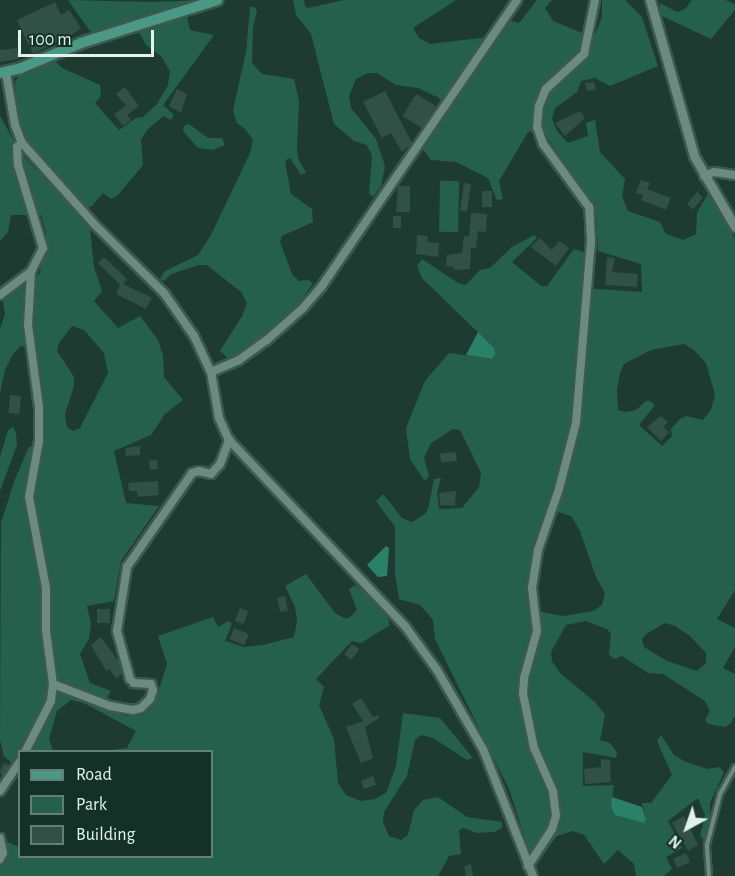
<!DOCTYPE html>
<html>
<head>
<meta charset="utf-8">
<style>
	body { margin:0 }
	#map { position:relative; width:735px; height:876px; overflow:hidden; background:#1d3b31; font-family:"Alegreya Sans",sans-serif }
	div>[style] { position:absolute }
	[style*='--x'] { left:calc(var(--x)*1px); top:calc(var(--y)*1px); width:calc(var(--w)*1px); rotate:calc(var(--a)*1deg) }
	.green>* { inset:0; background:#25604d; transform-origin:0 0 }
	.water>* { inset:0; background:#2a8167 }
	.building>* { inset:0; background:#325146; transform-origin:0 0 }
	.roads { filter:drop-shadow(2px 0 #3d5850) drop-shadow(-2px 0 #3d5850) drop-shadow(0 2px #3d5850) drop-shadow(0 -2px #3d5850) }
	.service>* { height:4px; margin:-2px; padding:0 2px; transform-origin:2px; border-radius:2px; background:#6b8b7f }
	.minor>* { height:8px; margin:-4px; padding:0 4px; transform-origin:4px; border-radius:4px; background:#6b8b7f }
	.tertiary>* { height:9px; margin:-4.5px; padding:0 4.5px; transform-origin:4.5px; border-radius:4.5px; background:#6b8b7f }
	.secondary>* { height:10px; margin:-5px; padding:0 5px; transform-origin:5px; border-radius:5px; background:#4b9984 }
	span { translate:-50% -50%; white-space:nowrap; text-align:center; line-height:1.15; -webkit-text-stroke:5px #133127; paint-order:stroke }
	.legend { position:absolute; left:18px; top:750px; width:195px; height:108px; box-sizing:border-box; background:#133127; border:2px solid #657e75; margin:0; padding:8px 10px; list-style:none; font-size:18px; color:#e1f2eb }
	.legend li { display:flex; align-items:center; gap:12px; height:30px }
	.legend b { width:30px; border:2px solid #657e75 }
	.north { position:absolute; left:657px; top:798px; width:60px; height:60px; -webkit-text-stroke:4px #133127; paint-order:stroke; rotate:220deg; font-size:16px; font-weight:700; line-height:24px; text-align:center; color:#e1f2eb }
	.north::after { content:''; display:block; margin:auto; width:21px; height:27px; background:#e1f2eb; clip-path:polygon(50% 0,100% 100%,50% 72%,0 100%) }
	.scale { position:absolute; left:18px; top:30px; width:136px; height:27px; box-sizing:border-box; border:3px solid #e1f2eb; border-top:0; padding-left:8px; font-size:18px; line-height:21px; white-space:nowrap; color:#e1f2eb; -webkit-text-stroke:4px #133127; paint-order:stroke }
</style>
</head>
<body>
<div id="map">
	<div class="green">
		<i style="clip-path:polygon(68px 0,150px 2px,203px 0,96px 33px,90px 31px)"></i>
		<i style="clip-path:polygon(evenodd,293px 0,304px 0,305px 6px,308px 8px,344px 0,456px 0,413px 28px,419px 38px,430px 44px,497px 36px,510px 21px,519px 23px,537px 0,552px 0,545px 8px,553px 21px,582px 33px,595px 34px,602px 17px,602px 0,625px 0,642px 17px,658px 66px,610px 86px,595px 78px,581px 81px,577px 92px,555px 108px,552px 119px,557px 131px,568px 143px,588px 136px,586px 123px,595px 120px,600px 152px,625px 179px,622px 196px,628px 211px,660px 222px,666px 234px,683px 240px,696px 234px,697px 212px,708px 194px,735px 238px,735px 590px,717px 619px,735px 628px,735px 647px,723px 668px,735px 674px,735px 716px,730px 724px,725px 727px,708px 724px,705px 720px,710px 711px,705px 701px,663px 674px,648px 673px,622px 656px,614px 659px,609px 654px,611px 634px,607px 629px,586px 621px,566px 625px,551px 652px,552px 661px,561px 674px,595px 702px,605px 715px,600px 740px,610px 743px,617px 753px,616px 758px,583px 752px,583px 786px,614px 785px,611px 807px,646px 819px,642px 803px,651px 803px,672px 775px,657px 741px,661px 735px,674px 755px,684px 761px,707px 769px,719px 767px,724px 772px,710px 803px,710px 819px,705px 841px,700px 836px,705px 815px,698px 798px,668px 821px,682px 848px,666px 857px,672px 869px,664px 876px,636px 876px,634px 864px,618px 850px,604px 864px,584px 835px,573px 831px,557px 836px,534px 866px,509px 789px,435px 639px,433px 620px,420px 605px,399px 599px,395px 575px,395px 527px,376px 501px,383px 494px,402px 518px,412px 522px,425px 514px,428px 509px,434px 479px,441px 478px,437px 492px,439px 509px,462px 508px,479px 487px,481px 473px,460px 430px,453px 429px,431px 443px,424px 458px,429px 475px,427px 479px,424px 480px,410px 459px,406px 428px,425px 381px,449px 353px,492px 359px,494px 348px,422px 278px,417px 266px,422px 259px,458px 283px,466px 285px,480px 270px,490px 268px,512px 247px,534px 235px,537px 238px,512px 262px,541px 286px,547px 286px,574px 249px,587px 253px,583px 288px,642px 292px,641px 264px,598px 251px,596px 214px,593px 203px,542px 130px,528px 132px,499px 181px,503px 199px,497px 200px,488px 178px,456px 162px,431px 160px,422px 148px,446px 107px,439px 98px,418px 88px,396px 85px,377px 73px,368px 73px,356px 79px,349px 96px,351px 108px,376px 139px,385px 166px,381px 186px,373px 197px,369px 194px,372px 156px,367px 145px,354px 141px,334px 124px,311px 34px,296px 15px,293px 0,684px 344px,694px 350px,706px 363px,715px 395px,711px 410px,703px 420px,686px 416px,680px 419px,671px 429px,672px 436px,662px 446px,639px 425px,655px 405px,650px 401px,646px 401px,636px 410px,626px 412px,618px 410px,617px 390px,620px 373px,624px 364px,651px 350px,684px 344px,293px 0,548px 509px,571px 516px,580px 531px,596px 577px,605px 593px,602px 605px,593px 611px,563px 616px,531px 610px,528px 579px,532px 551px,548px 509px,293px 0,665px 623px,675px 626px,690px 636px,706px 653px,706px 663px,697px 671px,667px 661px,644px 647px,642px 640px,646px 634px,665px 623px)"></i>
		<i style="clip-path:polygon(692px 0,725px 0,735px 4px,735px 10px,711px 39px,660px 15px,660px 3px,677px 12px,685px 9px)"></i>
		<i style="clip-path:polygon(250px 7px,255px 7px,257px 11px,253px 27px,252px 63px,262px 74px,294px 79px,299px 101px,297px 151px,299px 161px,306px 172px,301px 175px,290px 158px,285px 161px,291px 194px,312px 209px,313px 222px,282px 236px,280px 242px,292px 274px,299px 281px,308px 280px,313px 283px,298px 305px,274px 331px,239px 355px,228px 358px,220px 351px,242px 316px,247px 303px,241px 292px,207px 265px,199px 265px,171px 274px,164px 281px,160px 279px,165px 271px,198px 255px,211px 235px,250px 153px,253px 140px,245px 129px,237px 123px,233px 110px,246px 52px)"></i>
		<i style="clip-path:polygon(187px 17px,190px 30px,214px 35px,163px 105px,174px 115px,171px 120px,163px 116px,147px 130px,141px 140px,143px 165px,117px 196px,111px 199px,103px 193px,91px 207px,88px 207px,44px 165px,18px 127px,15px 82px,20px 74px,55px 61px,62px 68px,100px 85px,101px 96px,95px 103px,119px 130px,136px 118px,143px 117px,157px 104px,168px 85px,170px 71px,161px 56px,146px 45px,139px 32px)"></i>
		<i style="clip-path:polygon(evenodd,0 116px,22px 155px,85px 220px,90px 229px,94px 267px,102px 291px,94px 301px,118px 328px,140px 316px,158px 340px,163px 355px,164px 377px,183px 400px,165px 414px,151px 435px,114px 451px,126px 503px,159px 506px,121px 561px,114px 601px,87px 606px,91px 624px,89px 639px,80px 654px,90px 683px,111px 691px,105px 701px,109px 709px,125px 716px,143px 715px,154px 705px,167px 664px,158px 636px,213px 617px,218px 627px,228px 621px,232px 624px,225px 641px,244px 647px,263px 645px,294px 637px,297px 621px,295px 607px,285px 586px,306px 574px,335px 613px,344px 618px,349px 618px,357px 610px,349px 589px,355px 585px,364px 590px,387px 616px,390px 625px,361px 643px,352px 641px,316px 679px,324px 687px,319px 705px,334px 739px,338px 783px,346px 795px,361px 801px,375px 799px,386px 793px,396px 766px,403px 713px,440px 718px,473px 758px,467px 760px,433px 738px,421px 735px,415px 740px,407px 776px,384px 812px,383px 822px,389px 836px,401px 840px,408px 835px,414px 810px,423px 800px,438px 797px,467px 817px,502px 822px,502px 828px,494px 832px,477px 833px,464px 828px,459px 830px,461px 854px,449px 856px,438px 876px,0 876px,0 839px,19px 847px,20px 856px,212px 856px,212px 752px,104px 751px,127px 748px,136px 731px,84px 703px,71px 700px,57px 711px,49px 739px,53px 751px,20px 752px,19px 770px,4px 756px,0 740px,1px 523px,15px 479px,29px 447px,41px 446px,44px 405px,36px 351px,21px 346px,13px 354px,5px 370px,0 393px,0 329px,5px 314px,3px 301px,40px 273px,46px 232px,41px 215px,11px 215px,8px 232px,0 241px,0 116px,72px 326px,84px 330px,104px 353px,108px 373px,80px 428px,73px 431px,67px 427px,65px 414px,74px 386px,74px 377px,57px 351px,59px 343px,72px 326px)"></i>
		<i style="clip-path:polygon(189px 124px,208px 138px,222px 138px,225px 145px,213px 150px,198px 148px,183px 131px,184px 126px)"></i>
		<i style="left:459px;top:181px;width:51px;height:19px;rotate:91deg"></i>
		<i style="clip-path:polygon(13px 427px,16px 433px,17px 445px,0 491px,0 457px,8px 430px)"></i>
	</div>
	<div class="water">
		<i style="clip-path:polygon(478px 332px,494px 348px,495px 354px,492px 359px,466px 355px)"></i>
		<i style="clip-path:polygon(386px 546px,389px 548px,387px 576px,378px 577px,367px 565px)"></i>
		<i style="clip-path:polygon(612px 797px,642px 807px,646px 819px,644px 823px,615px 815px,611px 807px)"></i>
	</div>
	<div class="building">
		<i style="clip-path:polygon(55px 2px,61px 15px,69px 10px,81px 28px,70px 36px,33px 54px,17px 20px)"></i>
		<i style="clip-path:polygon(17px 48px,19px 59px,0 62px,0 50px)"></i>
		<i style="clip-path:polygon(594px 82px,596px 90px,587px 91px,585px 83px)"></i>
		<i style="clip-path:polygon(125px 87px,139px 106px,127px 115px,131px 120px,123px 126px,114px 114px,126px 106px,116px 94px)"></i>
		<i style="clip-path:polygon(177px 89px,187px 94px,181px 113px,169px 106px)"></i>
		<i style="clip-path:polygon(385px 91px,412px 143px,402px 152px,391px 133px,382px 138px,363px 102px)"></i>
		<i style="left:416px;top:94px;width:23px;height:26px;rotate:31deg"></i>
		<i style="clip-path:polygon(580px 111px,585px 118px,565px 136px,555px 123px)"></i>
		<i style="clip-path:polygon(641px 180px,650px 183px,647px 189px,671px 198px,666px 210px,641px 200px,643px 195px,636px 193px)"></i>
		<i style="left:464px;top:183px;width:7px;height:28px;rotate:8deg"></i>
		<i style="clip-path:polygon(398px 186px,410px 186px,410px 212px,396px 212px)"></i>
		<i style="left:482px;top:191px;width:10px;height:16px"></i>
		<i style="left:697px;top:192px;width:8px;height:16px;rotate:40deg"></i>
		<i style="clip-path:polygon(471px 213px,487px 214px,486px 232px,478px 231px,476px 248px,471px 248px,470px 269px,454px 270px,454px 267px,446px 266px,447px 255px,462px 253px,464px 236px,469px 237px)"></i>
		<i style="left:393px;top:216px;width:8px;height:12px"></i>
		<i style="clip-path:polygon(417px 235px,428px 236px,427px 242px,439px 243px,438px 257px,416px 254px)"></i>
		<i style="clip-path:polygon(540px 238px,552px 250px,559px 241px,569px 248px,556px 266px,531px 247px)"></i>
		<i style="clip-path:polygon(104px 257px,127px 279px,123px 284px,152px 298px,146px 309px,116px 294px,120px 285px,98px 263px)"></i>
		<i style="clip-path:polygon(607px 257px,615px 258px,612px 272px,638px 274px,637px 287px,605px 285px)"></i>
		<i style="left:10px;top:395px;width:11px;height:18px;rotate:5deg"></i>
		<i style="clip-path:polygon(661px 416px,668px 422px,663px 427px,669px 432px,661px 441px,647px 427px)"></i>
		<i style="clip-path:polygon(140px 446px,140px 455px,126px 456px,125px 448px)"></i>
		<i style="left:456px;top:452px;width:9px;height:16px;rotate:84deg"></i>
		<i style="left:157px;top:460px;width:9px;height:8px;rotate:84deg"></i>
		<i style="clip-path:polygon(158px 481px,159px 495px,138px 497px,137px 491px,129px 491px,128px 483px)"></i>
		<i style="clip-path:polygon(456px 491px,455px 506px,440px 505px,439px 493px)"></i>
		<i style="left:285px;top:596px;width:15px;height:8px;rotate:79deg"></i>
		<i style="left:240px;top:608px;width:9px;height:14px;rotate:21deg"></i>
		<i style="left:97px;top:609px;width:13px;height:14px"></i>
		<i style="left:234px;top:628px;width:16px;height:12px;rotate:22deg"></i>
		<i style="clip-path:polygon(101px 637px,119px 662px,122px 674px,116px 678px,109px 669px,106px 671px,91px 645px)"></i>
		<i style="left:352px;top:644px;width:9px;height:13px;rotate:36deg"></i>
		<i style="clip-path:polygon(361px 698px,373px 717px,378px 715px,379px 718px,365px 727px,373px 758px,361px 763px,346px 727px,363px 721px,352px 704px)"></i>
		<i style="clip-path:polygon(601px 759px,610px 760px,611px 782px,585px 784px,584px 769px,601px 767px)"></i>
		<i style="clip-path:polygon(4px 763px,10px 766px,2px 777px,0 771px)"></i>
		<i style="left:373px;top:776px;width:9px;height:13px;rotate:69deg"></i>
		<i style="clip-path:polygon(684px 816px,698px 845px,688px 851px,672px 823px)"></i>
		<i style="left:686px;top:853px;width:10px;height:14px;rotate:66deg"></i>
		<i style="clip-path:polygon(471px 864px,473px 876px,466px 876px,464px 866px)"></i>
	</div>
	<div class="roads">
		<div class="service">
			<i style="--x:709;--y:876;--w:31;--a:-94"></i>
			<i style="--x:707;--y:845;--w:53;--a:-75.7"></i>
			<i style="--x:720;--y:794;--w:31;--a:-61"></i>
		</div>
		<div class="minor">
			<i style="--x:6;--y:73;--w:53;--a:80.2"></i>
			<i style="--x:15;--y:125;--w:19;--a:69"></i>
			<i style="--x:22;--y:143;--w:110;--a:48.3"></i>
			<i style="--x:95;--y:225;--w:97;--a:44.6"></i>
			<i style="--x:164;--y:293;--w:52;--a:55.1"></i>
			<i style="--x:194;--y:336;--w:40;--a:65"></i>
			<i style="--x:211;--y:372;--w:47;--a:80.1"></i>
			<i style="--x:219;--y:418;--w:24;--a:66"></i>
			<i style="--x:229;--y:440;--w:256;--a:46.6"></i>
			<i style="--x:405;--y:626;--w:54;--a:54"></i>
			<i style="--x:437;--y:670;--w:91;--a:59.8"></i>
			<i style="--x:483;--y:749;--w:136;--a:68.5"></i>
			<i style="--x:22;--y:143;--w:6;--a:141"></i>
			<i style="--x:17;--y:147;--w:18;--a:87"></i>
			<i style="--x:18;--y:165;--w:87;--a:73.2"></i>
			<i style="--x:43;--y:248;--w:27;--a:117"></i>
			<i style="--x:31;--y:272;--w:53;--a:93.2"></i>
			<i style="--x:28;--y:325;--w:83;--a:82.4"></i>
			<i style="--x:39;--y:407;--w:34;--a:90"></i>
			<i style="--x:39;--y:441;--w:57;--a:100.1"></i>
			<i style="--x:29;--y:497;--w:93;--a:79.4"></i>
			<i style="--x:46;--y:588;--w:43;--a:90"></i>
			<i style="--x:46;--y:631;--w:53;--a:82.5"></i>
			<i style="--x:53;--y:684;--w:17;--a:97"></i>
			<i style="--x:51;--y:701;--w:57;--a:117"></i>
			<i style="--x:704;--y:176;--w:11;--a:-22"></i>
			<i style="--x:714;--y:172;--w:21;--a:8"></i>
			<i style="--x:0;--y:295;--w:39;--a:-37"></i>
			<i style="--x:211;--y:372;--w:30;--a:-23"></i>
			<i style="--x:239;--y:360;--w:34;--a:-36"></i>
			<i style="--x:267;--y:340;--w:48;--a:-41.6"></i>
			<i style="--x:303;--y:308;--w:29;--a:-49"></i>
			<i style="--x:322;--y:286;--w:346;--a:-55.7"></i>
			<i style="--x:53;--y:684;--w:61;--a:21.1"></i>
			<i style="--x:110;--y:706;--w:23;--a:10"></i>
			<i style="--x:133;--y:710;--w:8;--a:-14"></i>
			<i style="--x:141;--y:708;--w:13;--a:-45"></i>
			<i style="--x:150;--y:699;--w:9;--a:-72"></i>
			<i style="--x:153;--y:690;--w:6;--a:-108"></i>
			<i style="--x:151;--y:684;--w:17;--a:-177"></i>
			<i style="--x:134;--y:683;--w:6;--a:-135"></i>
			<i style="--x:130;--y:679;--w:50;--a:-105.2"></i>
			<i style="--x:117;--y:631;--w:65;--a:-81.1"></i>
			<i style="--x:127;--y:567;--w:114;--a:-55.3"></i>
			<i style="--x:192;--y:473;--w:7;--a:-16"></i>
			<i style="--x:199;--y:471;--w:12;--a:14"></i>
			<i style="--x:211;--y:474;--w:13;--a:-48"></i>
			<i style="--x:220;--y:464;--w:26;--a:-69"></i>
			<i style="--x:0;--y:791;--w:36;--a:-56"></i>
			<i style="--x:0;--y:838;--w:15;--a:79"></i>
			<i style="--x:3;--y:853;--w:7;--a:117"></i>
			<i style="--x:528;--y:866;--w:44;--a:-57"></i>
			<i style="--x:552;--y:829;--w:14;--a:-73"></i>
			<i style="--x:556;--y:816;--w:25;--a:-97"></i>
			<i style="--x:553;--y:791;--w:47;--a:-113.8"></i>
			<i style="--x:534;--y:748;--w:55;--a:-101.5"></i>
			<i style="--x:523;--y:694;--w:16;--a:-86"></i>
			<i style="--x:524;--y:678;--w:49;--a:-74.5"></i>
			<i style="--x:537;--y:631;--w:43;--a:-96.6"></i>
			<i style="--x:532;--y:588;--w:38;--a:-81"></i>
			<i style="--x:538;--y:550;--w:65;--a:-71"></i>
			<i style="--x:559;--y:489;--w:68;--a:-75.6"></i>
			<i style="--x:576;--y:423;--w:183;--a:-85.3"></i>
			<i style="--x:591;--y:241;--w:34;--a:-93"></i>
			<i style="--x:589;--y:207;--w:78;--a:-126.1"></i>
			<i style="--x:543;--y:144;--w:18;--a:-109"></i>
			<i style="--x:537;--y:127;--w:21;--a:-85"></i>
			<i style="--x:539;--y:106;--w:18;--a:-68"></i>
			<i style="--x:546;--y:89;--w:52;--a:-42.6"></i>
			<i style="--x:584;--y:54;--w:55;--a:-78.5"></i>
		</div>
		<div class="tertiary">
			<i style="--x:650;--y:0;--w:162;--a:74.2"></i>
			<i style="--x:694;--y:156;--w:82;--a:60"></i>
		</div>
		<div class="secondary">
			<i style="--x:0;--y:73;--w:22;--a:-13"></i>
			<i style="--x:21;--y:68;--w:65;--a:-22.6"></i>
			<i style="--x:81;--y:43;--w:143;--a:-17.5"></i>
		</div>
	</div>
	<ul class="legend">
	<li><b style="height:8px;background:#4b9984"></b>Road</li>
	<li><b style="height:16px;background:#25604d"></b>Park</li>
	<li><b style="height:16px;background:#325146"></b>Building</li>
	</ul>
	<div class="north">N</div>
	<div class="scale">100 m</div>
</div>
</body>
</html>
